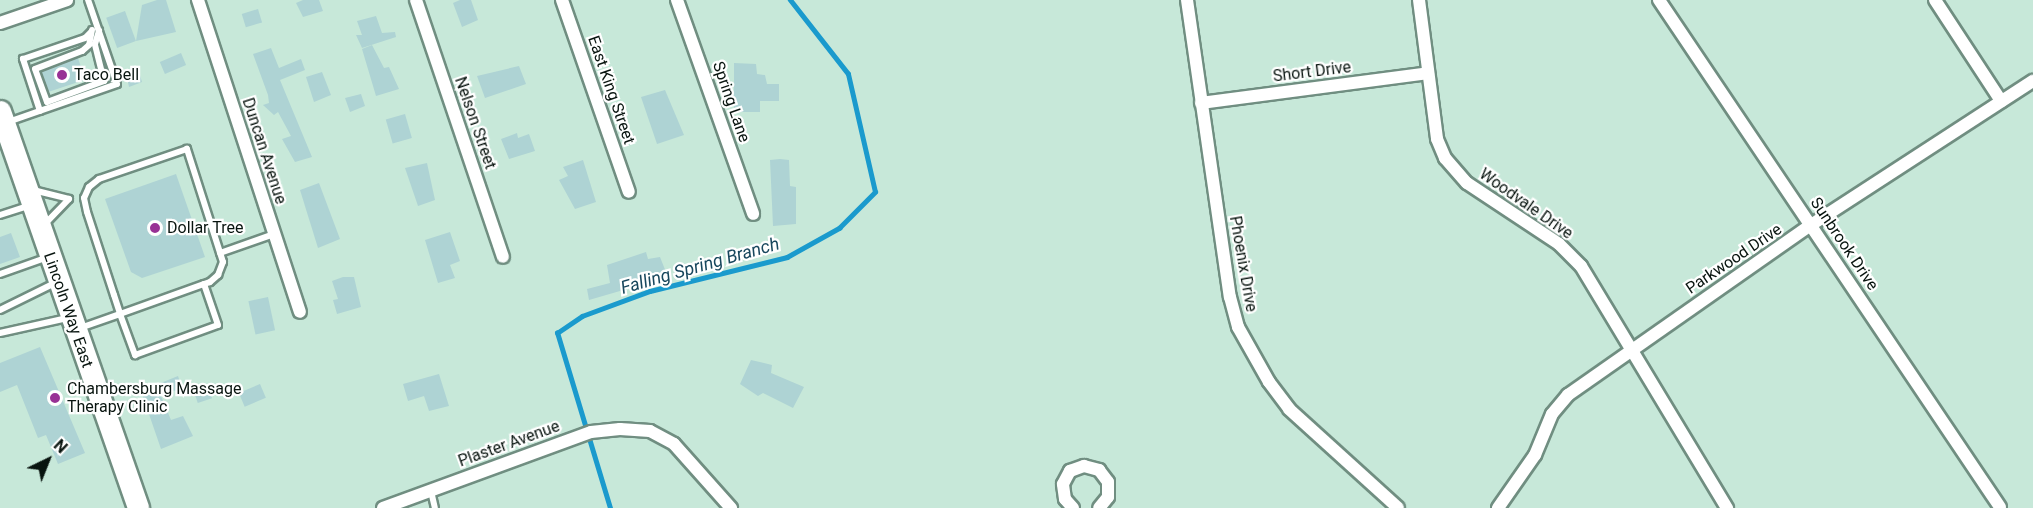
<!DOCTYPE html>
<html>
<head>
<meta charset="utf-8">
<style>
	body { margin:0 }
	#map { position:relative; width:2033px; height:508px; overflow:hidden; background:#c7e8d9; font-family:Roboto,sans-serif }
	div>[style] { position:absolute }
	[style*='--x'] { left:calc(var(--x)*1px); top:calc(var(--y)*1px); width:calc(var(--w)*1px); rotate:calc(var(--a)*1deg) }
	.stream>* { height:4.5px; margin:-2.25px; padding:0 2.25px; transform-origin:2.25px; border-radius:2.25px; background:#1a9acd }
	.building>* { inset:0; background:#aed3d4; transform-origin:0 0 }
	.roads { filter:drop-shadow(2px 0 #708e81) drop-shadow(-2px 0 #708e81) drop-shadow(0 2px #708e81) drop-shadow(0 -2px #708e81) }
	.service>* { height:6px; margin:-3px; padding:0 3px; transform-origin:3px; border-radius:3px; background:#fff }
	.minor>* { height:12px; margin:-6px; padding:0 6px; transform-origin:6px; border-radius:6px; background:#fff }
	.trunk>* { height:21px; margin:-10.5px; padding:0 10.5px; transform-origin:10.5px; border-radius:10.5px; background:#fff }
	.dots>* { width:16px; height:16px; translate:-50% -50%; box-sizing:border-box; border:3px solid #fff; border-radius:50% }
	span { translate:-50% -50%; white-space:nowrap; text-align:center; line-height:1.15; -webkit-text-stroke:4.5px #fff; paint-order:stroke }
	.street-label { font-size:16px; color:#08140f }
	.poi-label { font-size:16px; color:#08140f }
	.left { translate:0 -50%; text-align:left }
	.water-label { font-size:18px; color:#18475d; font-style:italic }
	.north { position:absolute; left:18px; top:430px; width:60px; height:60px; -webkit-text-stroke:4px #fff; paint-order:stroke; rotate:43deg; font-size:16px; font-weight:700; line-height:24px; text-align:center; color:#08140f }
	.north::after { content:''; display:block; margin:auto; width:21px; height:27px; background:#08140f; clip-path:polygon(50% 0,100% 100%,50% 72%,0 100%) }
</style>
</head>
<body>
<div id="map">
	<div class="stream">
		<i style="--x:610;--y:508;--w:183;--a:-106.8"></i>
		<i style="--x:557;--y:333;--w:30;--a:-34"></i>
		<i style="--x:582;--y:316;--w:72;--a:-20.2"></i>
		<i style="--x:650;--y:291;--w:141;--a:-13.9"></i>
		<i style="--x:787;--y:257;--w:60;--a:-29.1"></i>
		<i style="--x:839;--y:228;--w:51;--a:-45"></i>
		<i style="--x:875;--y:192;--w:121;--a:-102.9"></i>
		<i style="--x:848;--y:74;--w:94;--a:-128.1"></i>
	</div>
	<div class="building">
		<i style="clip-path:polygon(157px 0,166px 0,176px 32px,136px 41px,142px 5px)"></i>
		<i style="clip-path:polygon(303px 0,319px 0,323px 11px,303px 17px,296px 3px)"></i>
		<i style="clip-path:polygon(460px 0,471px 0,478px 20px,462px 27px,453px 3px)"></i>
		<i style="left:258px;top:9px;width:14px;height:17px;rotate:73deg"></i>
		<i style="left:125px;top:11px;width:32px;height:20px;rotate:70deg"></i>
		<i style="clip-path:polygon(376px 16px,382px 33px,395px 32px,396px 37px,362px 48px,356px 35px,362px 35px,357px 21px)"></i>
		<i style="clip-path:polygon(372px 45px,384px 68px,389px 67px,399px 89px,376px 96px,362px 49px)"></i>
		<i style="clip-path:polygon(271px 48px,279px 68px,301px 59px,305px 70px,280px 80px,312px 157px,295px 162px,282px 139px,291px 136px,278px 112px,274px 115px,263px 105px,269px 103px,268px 95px,253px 54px)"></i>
		<i style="left:181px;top:53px;width:13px;height:23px;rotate:67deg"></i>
		<i style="left:78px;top:58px;width:23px;height:39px;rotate:72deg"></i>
		<i style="clip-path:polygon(734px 63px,756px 64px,757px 74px,765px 75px,767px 84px,779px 84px,779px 101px,760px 101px,760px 112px,734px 112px)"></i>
		<i style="clip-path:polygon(519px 66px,526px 84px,485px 98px,477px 76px)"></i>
		<i style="clip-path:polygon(138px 69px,142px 82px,129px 87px,126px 73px)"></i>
		<i style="clip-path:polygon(322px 72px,331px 95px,314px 102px,306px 77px)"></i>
		<i style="clip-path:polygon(665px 90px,684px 135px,657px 144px,641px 97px)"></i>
		<i style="clip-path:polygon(361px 94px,365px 106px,350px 112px,345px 98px)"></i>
		<i style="left:405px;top:114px;width:25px;height:20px;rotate:74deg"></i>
		<i style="clip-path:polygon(517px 133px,518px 138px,529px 134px,535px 151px,509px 159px,501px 139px)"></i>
		<i style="clip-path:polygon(780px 159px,789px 160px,790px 186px,796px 187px,796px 224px,773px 226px,770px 160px)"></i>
		<i style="clip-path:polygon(583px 160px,596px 202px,575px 209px,559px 180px,568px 176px,563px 167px)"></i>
		<i style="clip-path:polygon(427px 163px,435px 200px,418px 206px,405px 168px)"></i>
		<i style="clip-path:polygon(176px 174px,205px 257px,142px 278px,131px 272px,105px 199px)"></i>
		<i style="clip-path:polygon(319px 183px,340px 239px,318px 248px,300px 190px)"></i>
		<i style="clip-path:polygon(450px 232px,460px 261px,450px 265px,455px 278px,438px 283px,425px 240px)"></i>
		<i style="clip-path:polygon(11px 233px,20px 257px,0 264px,0 237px)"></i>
		<i style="clip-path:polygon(646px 252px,648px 259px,660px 257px,668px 277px,589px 300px,587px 289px,610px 283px,607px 265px)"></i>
		<i style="clip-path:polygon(343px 277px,354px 277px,361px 307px,337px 314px,333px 300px,338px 299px,332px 281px)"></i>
		<i style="left:268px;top:297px;width:34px;height:20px;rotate:78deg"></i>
		<i style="clip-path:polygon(40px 347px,85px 453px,58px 464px,46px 435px,38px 438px,17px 385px,0 392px,0 363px)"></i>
		<i style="clip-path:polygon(751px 360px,772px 365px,771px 373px,804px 387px,793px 408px,763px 393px,758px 396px,740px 384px)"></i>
		<i style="clip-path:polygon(439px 374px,449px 406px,429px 411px,424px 396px,408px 401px,403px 384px)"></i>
		<i style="clip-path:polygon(178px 376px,182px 388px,161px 396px,171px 420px,183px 416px,193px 436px,161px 449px,141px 391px)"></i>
		<i style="left:260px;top:384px;width:15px;height:23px;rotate:67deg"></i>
		<i style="left:208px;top:386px;width:13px;height:15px;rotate:72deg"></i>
	</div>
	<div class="roads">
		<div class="service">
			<i style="--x:92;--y:30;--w:15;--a:101"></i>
			<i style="--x:89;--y:45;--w:9;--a:139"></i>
			<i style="--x:82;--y:51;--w:50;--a:159"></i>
			<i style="--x:35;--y:69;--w:35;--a:70"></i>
			<i style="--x:47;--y:102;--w:61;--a:-20.2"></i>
			<i style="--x:104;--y:81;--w:38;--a:-104"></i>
			<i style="--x:95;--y:44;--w:14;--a:-73"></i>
			<i style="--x:40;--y:111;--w:55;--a:-108.1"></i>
			<i style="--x:23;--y:59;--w:65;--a:-18.7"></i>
			<i style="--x:85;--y:38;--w:8;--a:-45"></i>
			<i style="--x:8;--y:122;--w:115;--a:-19.2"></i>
			<i style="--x:117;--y:84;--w:89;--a:-109"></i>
			<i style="--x:33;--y:190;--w:37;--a:14"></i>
			<i style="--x:69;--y:199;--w:36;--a:134"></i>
			<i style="--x:0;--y:215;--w:29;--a:-18"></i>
			<i style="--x:220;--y:253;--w:57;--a:-19.4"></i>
			<i style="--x:0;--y:274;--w:51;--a:-19.5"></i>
			<i style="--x:0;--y:310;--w:64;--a:-26.2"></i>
			<i style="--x:80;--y:328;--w:42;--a:-19.3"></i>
			<i style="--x:120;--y:314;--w:89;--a:-19.7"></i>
			<i style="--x:204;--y:284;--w:6;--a:-18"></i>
			<i style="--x:210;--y:282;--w:11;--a:-41"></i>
			<i style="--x:218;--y:275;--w:14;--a:-69"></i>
			<i style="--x:223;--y:262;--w:119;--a:-107.7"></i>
			<i style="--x:187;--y:149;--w:93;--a:161.2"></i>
			<i style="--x:99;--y:179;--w:13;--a:141"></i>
			<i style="--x:89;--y:187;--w:12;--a:114"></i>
			<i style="--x:84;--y:198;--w:14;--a:78"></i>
			<i style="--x:87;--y:212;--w:87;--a:72"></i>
			<i style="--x:114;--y:295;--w:20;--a:72"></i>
			<i style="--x:120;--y:314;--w:44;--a:69.9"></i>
			<i style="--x:135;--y:355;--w:88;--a:-19.9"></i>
			<i style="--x:218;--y:325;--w:43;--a:-108.9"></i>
			<i style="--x:0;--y:333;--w:69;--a:-12.6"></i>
			<i style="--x:431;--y:491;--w:17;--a:77"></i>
		</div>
		<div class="minor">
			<i style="--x:198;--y:0;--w:328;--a:71.9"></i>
			<i style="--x:416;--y:0;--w:271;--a:71.3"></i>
			<i style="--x:562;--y:0;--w:203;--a:70.8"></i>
			<i style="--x:677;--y:0;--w:227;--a:70.4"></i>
			<i style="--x:1187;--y:0;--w:300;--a:81.8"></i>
			<i style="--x:1230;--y:297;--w:31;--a:75"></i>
			<i style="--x:1238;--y:327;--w:63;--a:60.6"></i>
			<i style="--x:1269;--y:382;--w:34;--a:53"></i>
			<i style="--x:1289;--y:409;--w:147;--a:42.2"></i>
			<i style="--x:1419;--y:0;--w:140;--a:82.6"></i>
			<i style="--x:1437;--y:139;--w:21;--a:67"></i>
			<i style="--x:1445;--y:158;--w:33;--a:49"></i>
			<i style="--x:1467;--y:183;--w:110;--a:33.5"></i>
			<i style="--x:1559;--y:244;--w:31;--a:45"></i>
			<i style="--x:1581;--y:266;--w:283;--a:58.9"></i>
			<i style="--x:1659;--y:0;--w:611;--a:56.08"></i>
			<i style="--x:1935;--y:0;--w:121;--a:56.8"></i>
			<i style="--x:0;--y:23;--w:71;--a:-18.9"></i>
			<i style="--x:1201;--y:103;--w:229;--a:-7.5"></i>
			<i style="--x:383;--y:508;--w:221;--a:-20.1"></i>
			<i style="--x:591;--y:432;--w:29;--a:-6"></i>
			<i style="--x:620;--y:429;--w:30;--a:4"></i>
			<i style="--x:650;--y:431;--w:27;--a:28"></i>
			<i style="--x:674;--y:444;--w:86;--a:48.3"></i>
			<i style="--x:1073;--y:508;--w:12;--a:-132"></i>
			<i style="--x:1065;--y:499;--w:15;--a:-98"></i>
			<i style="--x:1063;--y:484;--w:15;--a:-62"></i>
			<i style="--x:1070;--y:471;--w:15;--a:-20"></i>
			<i style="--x:1084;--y:466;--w:16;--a:15"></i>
			<i style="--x:1099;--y:470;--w:15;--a:53"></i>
			<i style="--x:1108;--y:482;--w:15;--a:90"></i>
			<i style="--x:1108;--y:497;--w:14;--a:129"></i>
			<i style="--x:1498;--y:508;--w:65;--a:-55.1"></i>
			<i style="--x:1535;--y:455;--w:44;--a:-67.5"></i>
			<i style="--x:1552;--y:414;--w:25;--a:-50"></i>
			<i style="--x:1568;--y:395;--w:297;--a:-35"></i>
			<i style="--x:1811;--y:225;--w:265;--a:-33"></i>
		</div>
		<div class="trunk">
			<i style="--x:0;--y:111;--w:420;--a:70.8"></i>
		</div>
	</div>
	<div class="dots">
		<i style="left:62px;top:75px;background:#983195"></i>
		<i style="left:155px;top:228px;background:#983195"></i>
		<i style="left:55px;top:398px;background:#983195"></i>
	</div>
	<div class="street-label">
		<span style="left:1312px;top:72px;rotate:-7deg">Short Drive</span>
		<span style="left:611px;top:90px;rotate:71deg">East King Street</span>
		<span style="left:731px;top:102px;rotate:71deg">Spring Lane</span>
		<span style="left:475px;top:123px;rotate:71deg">Nelson Street</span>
		<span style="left:264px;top:151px;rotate:72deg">Duncan Avenue</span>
		<span style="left:1526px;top:204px;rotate:35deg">Woodvale Drive</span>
		<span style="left:1844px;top:244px;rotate:56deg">Sunbrook Drive</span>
		<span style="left:1734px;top:259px;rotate:-34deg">Parkwood Drive</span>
		<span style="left:1243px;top:264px;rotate:80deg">Phoenix Drive</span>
		<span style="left:68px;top:310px;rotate:71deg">Lincoln Way East</span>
		<span style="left:509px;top:444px;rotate:-20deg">Plaster Avenue</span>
	</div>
	<div class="poi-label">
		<span class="left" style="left:74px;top:75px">Taco Bell</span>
		<span class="left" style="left:167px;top:228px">Dollar Tree</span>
		<span class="left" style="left:67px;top:398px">Chambersburg Massage<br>Therapy Clinic</span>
	</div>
	<div class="water-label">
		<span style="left:700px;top:266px;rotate:-16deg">Falling Spring Branch</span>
	</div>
	<div class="north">N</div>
</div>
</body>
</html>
